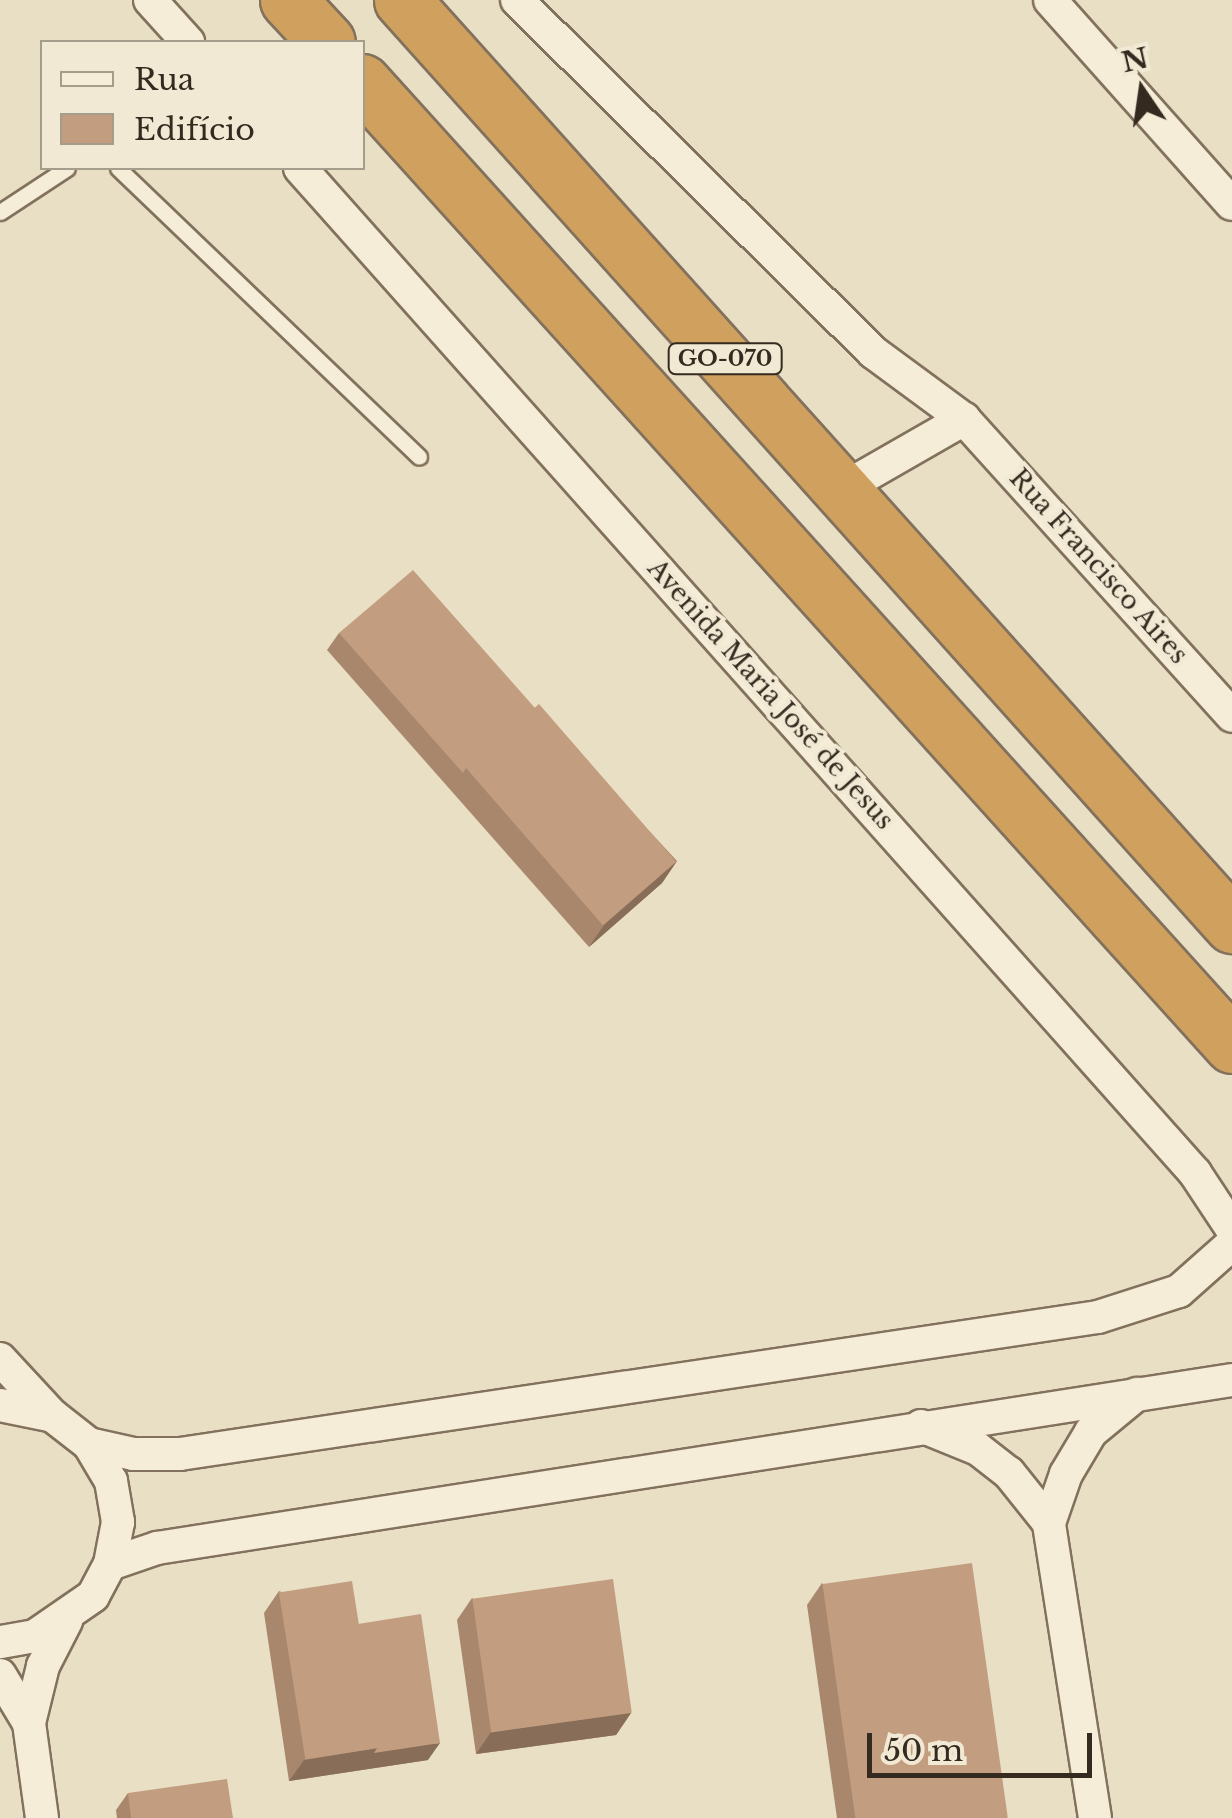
<!DOCTYPE html>
<html>
<head>
<meta charset="utf-8">
<style>
	body { margin:0 }
	#map { position:relative; width:1232px; height:1818px; overflow:hidden; background:#e9dfc5; font-family:"Libre Baskerville",serif }
	div>[style] { position:absolute }
	[style*='--x'] { left:calc(var(--x)*1px); top:calc(var(--y)*1px); width:calc(var(--w)*1px); rotate:calc(var(--a)*1deg) }
	.roads { filter:drop-shadow(2px 0 #82715d) drop-shadow(-2px 0 #82715d) drop-shadow(0 2px #82715d) drop-shadow(0 -2px #82715d) }
	.lane>* { height:15px; margin:-7.5px; padding:0 7.5px; transform-origin:7.5px; border-radius:7.5px; background:#f5edd7 }
	.street>* { height:32px; margin:-16px; padding:0 16px; transform-origin:16px; border-radius:16px; background:#f5edd7 }
	.highway>* { height:55px; margin:-27.5px; padding:0 27.5px; transform-origin:27.5px; border-radius:27.5px; background:#cfa05e }
	.wall>* { inset:0; background:#a8876d }
	.shaded-wall>* { inset:0; background:#886e59 }
	.building>* { inset:0; background:#c39d7f; transform-origin:0 0 }
	span { translate:-50% -50%; white-space:nowrap; text-align:center; line-height:1.15; -webkit-text-stroke:8px #f1e9d4; paint-order:stroke }
	.shield-label span { padding:2px 8px; background:#f1e9d4; border:2px solid; border-radius:8px; -webkit-text-stroke-width:0 }
	.shield-label { font-size:22px; color:#342a1f; font-weight:700 }
	.street-label { font-size:25px; color:#342a1f }
	.legend { position:absolute; left:40px; top:40px; width:325px; height:130px; box-sizing:border-box; background:#f1e9d4; border:2px solid #a59d8c; margin:0; padding:12px 18px; list-style:none; font-size:30px; color:#342a1f }
	.legend li { display:flex; align-items:center; gap:20px; height:50px }
	.legend b { width:50px; border:2px solid #a59d8c }
	.north { position:absolute; left:1092px; top:40px; width:100px; height:100px; -webkit-text-stroke:8px #f1e9d4; paint-order:stroke; rotate:347deg; font-size:28px; font-weight:700; line-height:40px; text-align:center; color:#342a1f }
	.north::after { content:''; display:block; margin:auto; width:35px; height:45px; background:#342a1f; clip-path:polygon(50% 0,100% 100%,50% 72%,0 100%) }
	.scale { position:absolute; left:867px; top:1733px; width:225px; height:45px; box-sizing:border-box; border:5px solid #342a1f; border-top:0; padding-left:12px; font-size:30px; line-height:35px; white-space:nowrap; color:#342a1f; -webkit-text-stroke:8px #f1e9d4; paint-order:stroke }
</style>
</head>
<body>
<div id="map">
	<div class="roads">
		<div class="lane">
			<i style="--x:118;--y:168;--w:417;--a:43.8"></i>
			<i style="--x:0;--y:212;--w:80;--a:-33.3"></i>
		</div>
		<div class="street">
			<i style="--x:150;--y:0;--w:57;--a:47.9"></i>
			<i style="--x:517;--y:0;--w:501;--a:44.68"></i>
			<i style="--x:873;--y:352;--w:113;--a:36.4"></i>
			<i style="--x:964;--y:419;--w:400;--a:47.9"></i>
			<i style="--x:1050;--y:0;--w:273;--a:48.3"></i>
			<i style="--x:300;--y:168;--w:1346;--a:48.31"></i>
			<i style="--x:1195;--y:1173;--w:67;--a:56.5"></i>
			<i style="--x:842;--y:489;--w:141;--a:-29.8"></i>
			<i style="--x:0;--y:1359;--w:74;--a:47.2"></i>
			<i style="--x:0;--y:1405;--w:54;--a:11.7"></i>
			<i style="--x:53;--y:1416;--w:46;--a:37.9"></i>
			<i style="--x:89;--y:1444;--w:43;--a:59.3"></i>
			<i style="--x:111;--y:1481;--w:42;--a:80.3"></i>
			<i style="--x:118;--y:1522;--w:43;--a:100.8"></i>
			<i style="--x:110;--y:1564;--w:36;--a:118"></i>
			<i style="--x:93;--y:1596;--w:70;--a:145.4"></i>
			<i style="--x:35;--y:1636;--w:36;--a:170"></i>
			<i style="--x:921;--y:1426;--w:61;--a:22"></i>
			<i style="--x:978;--y:1449;--w:39;--a:38"></i>
			<i style="--x:1009;--y:1473;--w:64;--a:51.3"></i>
			<i style="--x:89;--y:1444;--w:45;--a:12.8"></i>
			<i style="--x:133;--y:1454;--w:47;--a:0"></i>
			<i style="--x:180;--y:1454;--w:928;--a:-8.49"></i>
			<i style="--x:1098;--y:1317;--w:85;--a:-17.8"></i>
			<i style="--x:1179;--y:1291;--w:71;--a:-41.6"></i>
			<i style="--x:110;--y:1564;--w:50;--a:-18.8"></i>
			<i style="--x:157;--y:1548;--w:1088;--a:-8.88"></i>
			<i style="--x:0;--y:1675;--w:56;--a:58.9"></i>
			<i style="--x:29;--y:1723;--w:96;--a:82.2"></i>
			<i style="--x:29;--y:1723;--w:59;--a:-76.2"></i>
			<i style="--x:43;--y:1666;--w:51;--a:-62.9"></i>
			<i style="--x:1095;--y:1818;--w:299;--a:-98.9"></i>
			<i style="--x:1049;--y:1523;--w:52;--a:-70.9"></i>
			<i style="--x:1066;--y:1474;--w:49;--a:-59.2"></i>
			<i style="--x:1091;--y:1432;--w:60;--a:-39.6"></i>
		</div>
		<div class="highway">
			<i style="--x:288;--y:0;--w:57;--a:47.1"></i>
			<i style="--x:402;--y:0;--w:1243;--a:48.1"></i>
			<i style="--x:362;--y:82;--w:1298;--a:47.9"></i>
		</div>
	</div>
	<div class="wall">
		<i style="clip-path:polygon(339px 633px,535px 708px,677px 861px,662px 883px,589px 947px,327px 650px)"></i>
		<i style="clip-path:polygon(822px 1583px,1007px 1818px,837px 1818px,807px 1605px)"></i>
		<i style="clip-path:polygon(279px 1591px,358px 1624px,428px 1760px,289px 1781px,264px 1613px)"></i>
		<i style="clip-path:polygon(472px 1598px,631px 1713px,616px 1735px,476px 1754px,457px 1620px)"></i>
		<i style="clip-path:polygon(128px 1793px,233px 1818px,117px 1818px,116px 1810px)"></i>
	</div>
	<div class="shaded-wall">
		<i style="clip-path:polygon(677px 861px,662px 883px,589px 947px,604px 925px)"></i>
		<i style="clip-path:polygon(631px 1713px,616px 1735px,476px 1754px,491px 1732px)"></i>
		<i style="clip-path:polygon(440px 1743px,428px 1760px,289px 1781px,304px 1760px,377px 1748px)"></i>
	</div>
	<div class="building">
		<i style="clip-path:polygon(413px 570px,535px 708px,466px 768px,463px 773px,339px 633px)"></i>
		<i style="left:539px;top:704px;width:209px;height:97px;rotate:49deg"></i>
		<i style="left:972px;top:1563px;width:257px;height:151px;rotate:82deg"></i>
		<i style="left:613px;top:1579px;width:135px;height:142px;rotate:82deg"></i>
		<i style="left:352px;top:1581px;width:169px;height:74px;rotate:81deg"></i>
		<i style="clip-path:polygon(421px 1614px,440px 1743px,374px 1753px,377px 1748px,358px 1624px)"></i>
		<i style="clip-path:polygon(227px 1779px,233px 1818px,131px 1818px,128px 1793px)"></i>
	</div>
	<div class="shield-label">
		<span style="left:725px;top:359px">GO-070</span>
	</div>
	<div class="street-label">
		<span style="left:1098px;top:567px;rotate:48deg">Rua Francisco Aires</span>
		<span style="left:770px;top:695px;rotate:48deg">Avenida Maria José de Jesus</span>
	</div>
	<ul class="legend">
	<li><b style="height:12px;background:#f5edd7"></b>Rua</li>
	<li><b style="height:28px;background:#c39d7f"></b>Edifício</li>
	</ul>
	<div class="north">N</div>
	<div class="scale">50 m</div>
</div>
</body>
</html>
